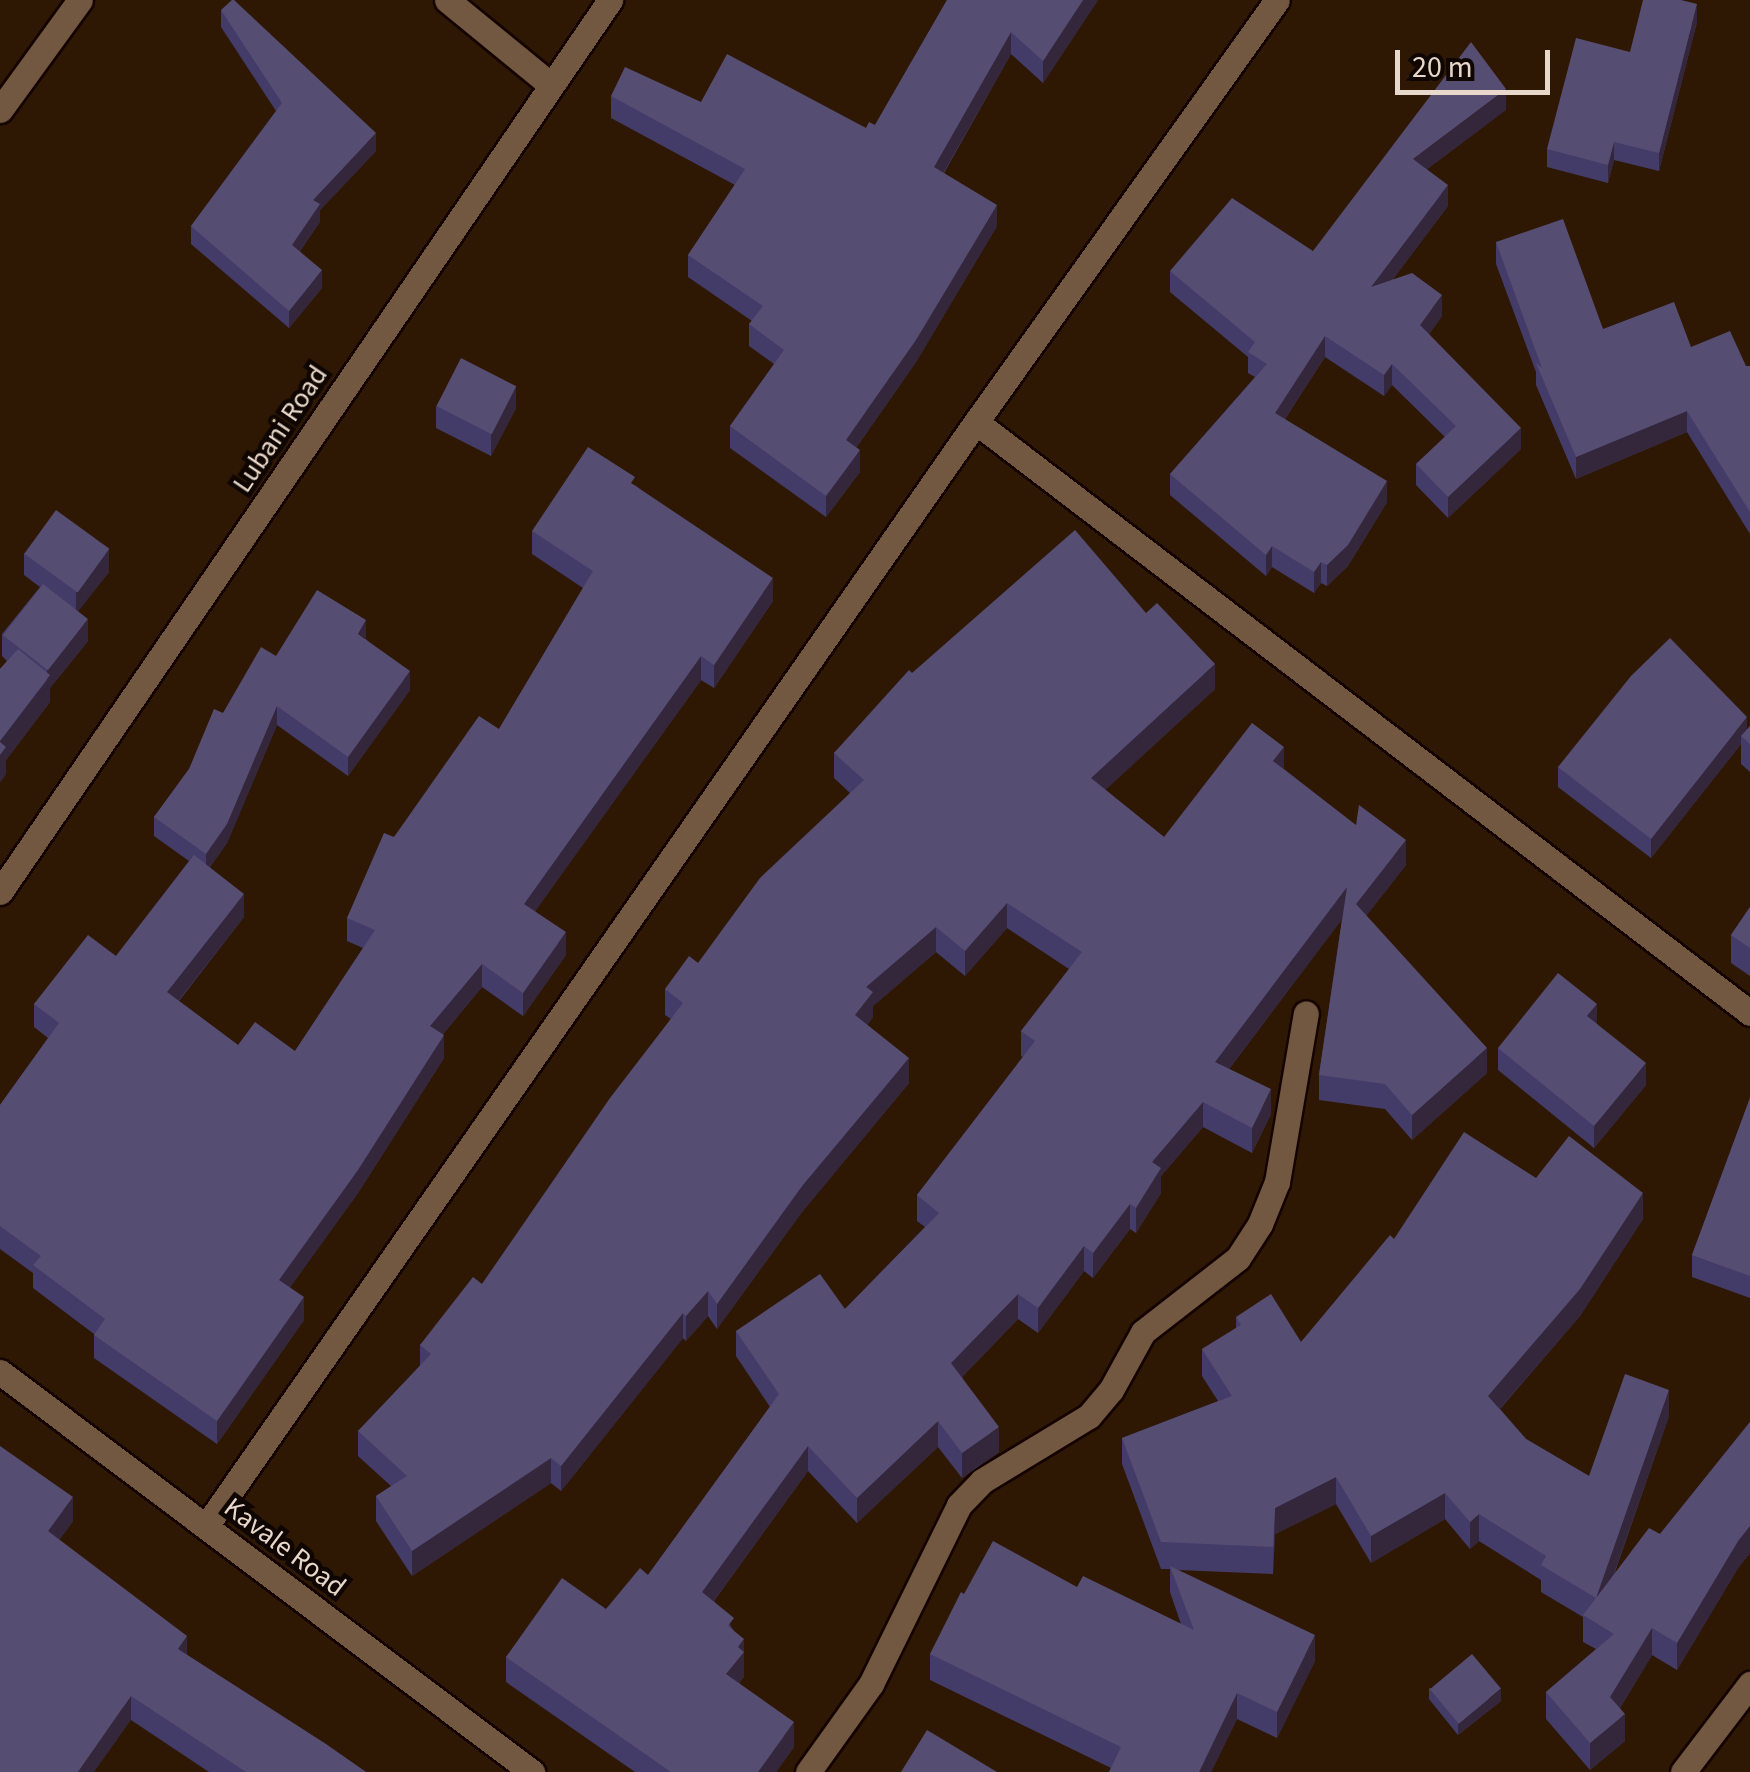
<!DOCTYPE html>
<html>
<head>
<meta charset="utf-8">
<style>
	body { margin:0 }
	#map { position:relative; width:1750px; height:1772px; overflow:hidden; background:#2e1803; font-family:"Source Sans 3",sans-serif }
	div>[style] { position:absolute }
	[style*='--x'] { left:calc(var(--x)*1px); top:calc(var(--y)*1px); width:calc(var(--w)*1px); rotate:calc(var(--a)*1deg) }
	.roads { filter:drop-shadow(2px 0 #150300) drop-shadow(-2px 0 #150300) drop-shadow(0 2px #150300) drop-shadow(0 -2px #150300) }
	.service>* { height:25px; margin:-12.5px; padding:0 12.5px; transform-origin:12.5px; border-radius:12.5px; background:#725840 }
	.minor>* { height:25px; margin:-12.5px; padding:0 12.5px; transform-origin:12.5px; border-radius:12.5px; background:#725840 }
	.tertiary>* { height:25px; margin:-12.5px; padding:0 12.5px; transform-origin:12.5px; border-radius:12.5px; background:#725840 }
	.wall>* { inset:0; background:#443c68 }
	.shaded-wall>* { inset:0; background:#34263b }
	.building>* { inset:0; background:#564d73; transform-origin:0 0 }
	span { translate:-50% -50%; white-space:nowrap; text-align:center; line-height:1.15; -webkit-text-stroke:9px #0f0601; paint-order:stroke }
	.street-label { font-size:28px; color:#e8d8cb }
	.scale { position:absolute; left:1395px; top:50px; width:155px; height:45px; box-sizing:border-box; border:5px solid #e8d8cb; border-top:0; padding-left:12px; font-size:30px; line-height:35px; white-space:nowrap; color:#e8d8cb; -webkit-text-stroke:8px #0f0601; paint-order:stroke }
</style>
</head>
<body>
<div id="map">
	<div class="roads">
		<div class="service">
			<i style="--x:447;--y:0;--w:134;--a:39.3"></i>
			<i style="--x:0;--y:110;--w:136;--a:-54"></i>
		</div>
		<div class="minor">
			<i style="--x:976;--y:422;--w:974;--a:37.36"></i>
			<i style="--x:207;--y:1525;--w:1345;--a:-55.12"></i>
			<i style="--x:976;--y:422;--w:518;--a:-54.5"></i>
			<i style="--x:808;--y:1772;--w:108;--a:-54.4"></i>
			<i style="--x:871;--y:1684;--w:199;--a:-63.8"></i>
			<i style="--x:959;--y:1505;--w:33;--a:-46"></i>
			<i style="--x:982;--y:1481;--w:125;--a:-31.3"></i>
			<i style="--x:1089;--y:1416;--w:34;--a:-50"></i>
			<i style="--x:1111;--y:1390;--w:66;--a:-61.1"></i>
			<i style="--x:1143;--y:1332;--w:120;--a:-37.9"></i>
			<i style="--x:1238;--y:1258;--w:40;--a:-57.1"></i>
			<i style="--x:1260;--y:1224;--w:45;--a:-68"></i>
			<i style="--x:1277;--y:1182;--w:171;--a:-80.3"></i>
			<i style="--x:1683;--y:1772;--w:111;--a:-52.7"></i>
		</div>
		<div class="tertiary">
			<i style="--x:0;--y:892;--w:1081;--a:-55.63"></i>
			<i style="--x:0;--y:1372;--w:666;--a:36.94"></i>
		</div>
	</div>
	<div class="wall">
		<i style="clip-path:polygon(947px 0,1098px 0,1043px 83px,1011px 54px,944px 173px,997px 226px,916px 362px,856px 448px,860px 472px,826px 517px,730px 448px,730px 426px,774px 364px,749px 346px,749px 324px,752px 321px,688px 277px,688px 255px,735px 185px,611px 118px,611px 96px,701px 102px,866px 128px,875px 125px)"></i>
		<i style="clip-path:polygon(221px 10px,376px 151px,320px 210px,320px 222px,300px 251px,322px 288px,289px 328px,191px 244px,191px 226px,276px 111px,221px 27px)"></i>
		<i style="clip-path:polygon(1697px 22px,1659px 171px,1614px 160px,1608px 183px,1547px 167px,1547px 149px,1630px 52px)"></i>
		<i style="clip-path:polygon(1506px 110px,1427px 169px,1448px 206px,1393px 279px,1442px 316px,1429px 334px,1521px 449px,1448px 518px,1416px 485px,1416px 464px,1445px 437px,1392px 385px,1384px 396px,1325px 357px,1285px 419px,1387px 502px,1348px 566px,1327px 586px,1321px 583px,1314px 593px,1272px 567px,1266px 576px,1170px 495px,1170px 474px,1255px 377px,1248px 373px,1248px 357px,1170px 292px,1170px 271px,1313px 251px)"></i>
		<i style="clip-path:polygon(1496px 242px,1603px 329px,1691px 347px,1746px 366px,1750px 366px,1750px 534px,1687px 432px,1576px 479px,1536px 385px,1536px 372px,1496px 264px)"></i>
		<i style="clip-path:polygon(436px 406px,516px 408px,491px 456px,436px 428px)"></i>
		<i style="clip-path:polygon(635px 485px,773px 601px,714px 688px,701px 680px,535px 911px,566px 955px,523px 1016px,482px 987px,443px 1034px,444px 1058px,358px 1193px,290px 1287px,304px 1320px,217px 1444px,94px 1358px,94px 1334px,33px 1288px,33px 1273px,0 1249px,0 1105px,48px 1038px,34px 1027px,34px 1004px,116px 956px,189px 861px,154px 836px,154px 817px,189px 769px,223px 713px,276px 656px,366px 639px,410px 690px,348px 776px,277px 725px,227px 843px,210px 867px,244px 917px,179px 1001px,238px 1045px,295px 1051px,363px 948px,347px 941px,347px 918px,394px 837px,499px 729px,583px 588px,532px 554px,532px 531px)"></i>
		<i style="clip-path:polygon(24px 553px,109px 572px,78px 611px,88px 641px,50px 688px,50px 702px,6px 760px,6px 774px,0 782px,0 669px,7px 661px,2px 656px,2px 634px,40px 587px,24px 575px)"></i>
		<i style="clip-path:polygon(1146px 613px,1215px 689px,1105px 790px,1164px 837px,1284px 769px,1406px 865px,1366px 916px,1487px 1073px,1412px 1140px,1385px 1109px,1319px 1100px,1319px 1075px,1342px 919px,1229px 1069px,1271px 1114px,1252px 1153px,1203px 1127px,1161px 1176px,1161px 1193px,1136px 1233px,1130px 1229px,1093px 1278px,1084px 1271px,1038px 1333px,1018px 1319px,962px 1377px,999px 1452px,962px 1478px,938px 1447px,857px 1523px,808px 1471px,714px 1601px,734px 1631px,744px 1677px,739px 1683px,794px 1747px,776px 1772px,635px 1772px,506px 1682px,506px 1657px,606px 1609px,648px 1575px,770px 1407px,736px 1356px,736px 1331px,845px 1309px,925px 1227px,917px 1221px,917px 1195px,1023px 1057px,1021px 1056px,1021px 1031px,1069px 969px,1007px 928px,965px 976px,936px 952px,873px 1006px,873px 1017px,867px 1025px,909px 1083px,802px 1212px,717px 1329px,708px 1316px,686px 1341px,683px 1338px,561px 1491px,551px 1483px,412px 1576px,376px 1521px,376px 1496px,391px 1486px,358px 1456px,358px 1431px,420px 1366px,420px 1345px,482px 1284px,671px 1019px,665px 1015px,665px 989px,698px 963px,850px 793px,834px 778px,834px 753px,912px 673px)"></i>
		<i style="clip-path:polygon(1750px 726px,1750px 772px,1741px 764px,1741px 744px,1651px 858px,1558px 787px,1558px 767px,1747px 730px)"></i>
		<i style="clip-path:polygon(1750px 907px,1750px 976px,1731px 963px,1731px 935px)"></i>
		<i style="clip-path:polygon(1597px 1024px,1646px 1085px,1594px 1148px,1498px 1070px,1498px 1048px)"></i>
		<i style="clip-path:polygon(1750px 1098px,1750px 1298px,1692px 1277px,1692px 1255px)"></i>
		<i style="clip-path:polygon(1536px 1178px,1643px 1219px,1580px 1316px,1500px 1409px,1526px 1439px,1589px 1476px,1669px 1416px,1614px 1575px,1660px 1534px,1750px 1422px,1750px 1553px,1738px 1568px,1677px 1670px,1652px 1655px,1620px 1708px,1625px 1741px,1590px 1770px,1546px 1719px,1546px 1692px,1596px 1649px,1583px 1642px,1583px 1617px,1541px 1592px,1541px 1580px,1479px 1541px,1470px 1549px,1445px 1519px,1371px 1563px,1336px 1504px,1275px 1534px,1273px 1574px,1178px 1570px,1315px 1661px,1277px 1738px,1237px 1719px,1211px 1772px,1109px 1772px,1111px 1768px,930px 1680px,930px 1654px,964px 1594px,1077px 1587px,1181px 1624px,1170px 1592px,1170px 1569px,1161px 1569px,1122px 1464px,1122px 1438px,1218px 1401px,1202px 1376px,1202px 1349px,1236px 1328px,1236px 1317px,1301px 1342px,1394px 1239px)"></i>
		<i style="clip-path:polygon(0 1446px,73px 1521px,59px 1540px,187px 1655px,366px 1772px,209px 1772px,131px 1720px)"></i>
		<i style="clip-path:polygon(1429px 1688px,1501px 1701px,1458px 1735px,1429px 1699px)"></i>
	</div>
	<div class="shaded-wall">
		<i style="clip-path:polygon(1083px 0,1098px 0,1043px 83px,1043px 61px)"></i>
		<i style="clip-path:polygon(1697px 4px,1697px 22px,1659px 171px,1659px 153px)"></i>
		<i style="clip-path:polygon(1011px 32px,1011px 54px,934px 189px,934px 167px)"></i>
		<i style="clip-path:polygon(1506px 89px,1506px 110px,1413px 180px,1413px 159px)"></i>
		<i style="clip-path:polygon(376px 133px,376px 151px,320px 210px,320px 222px,292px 262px,292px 245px,313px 200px)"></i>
		<i style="clip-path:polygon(1614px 142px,1614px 160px,1608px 183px,1608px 165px)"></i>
		<i style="clip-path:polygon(1448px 185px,1448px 206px,1371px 308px,1371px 287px)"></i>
		<i style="clip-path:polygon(997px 205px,997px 226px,916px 362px,846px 462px,846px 440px)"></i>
		<i style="clip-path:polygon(322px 270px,322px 288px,289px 328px,289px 311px)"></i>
		<i style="clip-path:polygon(1442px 295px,1442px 316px,1420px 346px,1420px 325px)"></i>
		<i style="clip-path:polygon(1325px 336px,1325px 357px,1275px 434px,1275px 413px)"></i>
		<i style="clip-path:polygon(1392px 364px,1392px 385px,1384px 396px,1384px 375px)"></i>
		<i style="clip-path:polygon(516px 386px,516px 408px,491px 456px,491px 434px)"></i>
		<i style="clip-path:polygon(1687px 411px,1687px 432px,1576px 479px,1576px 457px)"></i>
		<i style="clip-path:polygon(1521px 428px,1521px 449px,1448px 518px,1448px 497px)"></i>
		<i style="clip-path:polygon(860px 450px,860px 472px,826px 517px,826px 496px)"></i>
		<i style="clip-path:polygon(1387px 481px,1387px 502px,1348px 566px,1327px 586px,1327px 565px)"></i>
		<i style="clip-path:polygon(1272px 546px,1272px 567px,1266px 576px,1266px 555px)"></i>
		<i style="clip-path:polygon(109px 549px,109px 572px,76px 614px,76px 592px)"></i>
		<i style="clip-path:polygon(1321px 562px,1321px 583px,1314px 593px,1314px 572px)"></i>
		<i style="clip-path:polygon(773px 578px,773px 601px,714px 688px,714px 665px)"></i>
		<i style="clip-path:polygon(88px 619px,88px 641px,50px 688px,50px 702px,6px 760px,6px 774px,0 782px,0 741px,47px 680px,47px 669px)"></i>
		<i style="clip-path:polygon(366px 620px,366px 639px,358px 634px)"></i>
		<i style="clip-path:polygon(701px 656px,701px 680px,524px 927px,524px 904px)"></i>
		<i style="clip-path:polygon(1215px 664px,1215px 689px,1091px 803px,1091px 778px)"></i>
		<i style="clip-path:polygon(410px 671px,410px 690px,348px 776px,348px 757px)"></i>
		<i style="clip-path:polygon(277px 706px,277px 725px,227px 843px,206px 873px,206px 854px)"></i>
		<i style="clip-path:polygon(1747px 717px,1747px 737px,1741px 736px,1741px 744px,1651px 858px,1651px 839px)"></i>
		<i style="clip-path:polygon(1284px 747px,1284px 772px,1273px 761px)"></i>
		<i style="clip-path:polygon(1406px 840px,1406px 865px,1356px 929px,1356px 904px)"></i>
		<i style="clip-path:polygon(1347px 887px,1347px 913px,1215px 1087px,1215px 1062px)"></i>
		<i style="clip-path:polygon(244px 894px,244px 917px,167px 1015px,167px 992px)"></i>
		<i style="clip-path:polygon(1007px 903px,1007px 928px,965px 976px,965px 951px)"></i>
		<i style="clip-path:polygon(936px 927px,936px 952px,873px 1006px,873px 1017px,855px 1040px,855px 1015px,866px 987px)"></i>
		<i style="clip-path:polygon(566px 932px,566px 955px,523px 1016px,523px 993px)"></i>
		<i style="clip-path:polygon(482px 964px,482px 987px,430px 1049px,430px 1026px)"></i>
		<i style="clip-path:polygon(1597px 1004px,1597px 1027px,1587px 1016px)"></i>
		<i style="clip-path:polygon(444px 1035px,444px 1058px,358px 1193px,279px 1303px,279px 1280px)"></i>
		<i style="clip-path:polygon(1487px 1048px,1487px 1073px,1412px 1140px,1412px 1115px)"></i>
		<i style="clip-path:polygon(909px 1058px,909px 1083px,802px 1212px,717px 1329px,717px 1304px,802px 1186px)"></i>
		<i style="clip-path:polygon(1646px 1063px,1646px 1085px,1594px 1148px,1594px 1126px)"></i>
		<i style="clip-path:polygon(1271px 1089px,1271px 1114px,1252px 1153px,1252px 1128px)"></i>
		<i style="clip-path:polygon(1203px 1102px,1203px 1127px,1161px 1176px,1161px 1193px,1136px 1233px,1136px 1208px,1152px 1162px)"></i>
		<i style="clip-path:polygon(1643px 1193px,1643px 1219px,1580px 1316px,1488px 1422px,1488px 1396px)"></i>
		<i style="clip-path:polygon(1130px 1204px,1130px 1229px,1093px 1278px,1093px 1253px)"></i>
		<i style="clip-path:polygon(1084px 1246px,1084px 1271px,1038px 1333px,1038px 1308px)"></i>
		<i style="clip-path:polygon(708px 1291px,708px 1316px,686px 1341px,686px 1316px)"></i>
		<i style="clip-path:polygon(1018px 1294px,1018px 1319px,951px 1388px,951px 1363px)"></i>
		<i style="clip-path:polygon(304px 1297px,304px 1320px,217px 1444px,217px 1421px)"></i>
		<i style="clip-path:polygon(683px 1313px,683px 1338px,561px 1491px,561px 1466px)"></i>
		<i style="clip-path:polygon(1669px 1390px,1669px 1416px,1596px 1625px,1596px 1598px)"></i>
		<i style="clip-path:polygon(938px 1421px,938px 1447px,857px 1523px,857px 1498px)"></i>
		<i style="clip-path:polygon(999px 1427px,999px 1452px,962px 1478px,962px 1453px)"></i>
		<i style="clip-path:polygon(808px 1446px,808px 1471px,702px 1617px,702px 1592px)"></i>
		<i style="clip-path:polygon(551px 1458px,551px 1483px,412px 1576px,412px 1551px)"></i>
		<i style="clip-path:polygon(1336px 1477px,1336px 1504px,1275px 1534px,1273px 1574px,1275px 1508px)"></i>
		<i style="clip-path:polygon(1445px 1493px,1445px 1519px,1371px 1563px,1371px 1536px)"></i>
		<i style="clip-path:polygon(73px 1497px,73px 1521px,48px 1555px,48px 1531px)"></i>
		<i style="clip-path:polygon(1479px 1514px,1479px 1541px,1470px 1549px,1470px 1522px)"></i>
		<i style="clip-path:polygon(1750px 1526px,1750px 1553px,1738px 1568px,1677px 1670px,1677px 1643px,1738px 1541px)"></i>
		<i style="clip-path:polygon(1652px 1628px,1652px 1655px,1610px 1724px,1610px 1697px)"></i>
		<i style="clip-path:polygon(1315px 1635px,1315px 1661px,1277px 1738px,1277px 1712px)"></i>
		<i style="clip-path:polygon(187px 1636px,187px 1660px,178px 1649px)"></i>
		<i style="clip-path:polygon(744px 1639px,744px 1677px,726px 1699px,726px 1674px,738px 1647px)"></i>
		<i style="clip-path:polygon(1501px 1689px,1501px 1701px,1458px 1735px,1458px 1724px)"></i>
		<i style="clip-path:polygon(1237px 1693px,1237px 1719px,1211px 1772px,1199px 1772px)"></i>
		<i style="clip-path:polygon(131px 1696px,131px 1720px,94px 1772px,78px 1772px)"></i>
		<i style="clip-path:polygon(1625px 1714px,1625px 1741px,1590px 1770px,1590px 1743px)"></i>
		<i style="clip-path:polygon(794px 1722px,794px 1747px,776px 1772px,758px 1772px)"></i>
	</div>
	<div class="building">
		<i style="clip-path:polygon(232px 0,234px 0,376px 133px,313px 200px,320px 204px,292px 245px,322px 270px,289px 311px,191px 226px,282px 103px,221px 10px)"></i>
		<i style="clip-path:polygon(947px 0,1083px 0,1043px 61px,1011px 32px,934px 167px,997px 205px,916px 340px,846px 440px,860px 450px,826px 496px,730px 426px,784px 350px,749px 324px,763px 306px,688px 255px,745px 169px,611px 96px,625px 67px,701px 102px,727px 54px,866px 128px,869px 122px,875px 125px)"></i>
		<i style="clip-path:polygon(1643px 0,1681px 0,1697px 4px,1659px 153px,1614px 142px,1608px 165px,1547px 149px,1576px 38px,1630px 52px)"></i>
		<i style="clip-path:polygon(1471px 42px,1506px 89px,1413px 159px,1448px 185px,1371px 287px,1412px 273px,1442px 295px,1420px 325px,1521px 428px,1448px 497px,1416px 464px,1456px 426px,1392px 364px,1384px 375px,1325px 336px,1275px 413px,1387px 481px,1348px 545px,1327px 565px,1321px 562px,1314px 572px,1272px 546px,1266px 555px,1170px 474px,1267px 364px,1248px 352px,1255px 342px,1170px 271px,1232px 198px,1313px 251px)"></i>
		<i style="clip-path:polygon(1563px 219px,1603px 329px,1674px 302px,1691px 347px,1730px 331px,1746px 366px,1750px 366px,1750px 512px,1687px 411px,1576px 457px,1536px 363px,1542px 368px,1496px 242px)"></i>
		<i style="left:461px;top:358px;width:62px;height:54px;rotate:27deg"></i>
		<i style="clip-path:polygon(588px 447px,635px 477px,631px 483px,773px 578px,714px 665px,701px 656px,524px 904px,566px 932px,523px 993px,482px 964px,430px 1026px,444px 1035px,358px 1170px,279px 1280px,304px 1297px,217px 1421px,94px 1335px,105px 1319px,33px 1265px,41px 1256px,0 1226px,0 1105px,59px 1023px,34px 1004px,88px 935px,116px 956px,194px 855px,244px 894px,167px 992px,238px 1045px,255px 1022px,295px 1051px,375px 930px,347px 918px,384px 833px,394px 837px,479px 716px,499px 729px,593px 571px,532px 531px)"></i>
		<i style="left:56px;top:510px;width:66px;height:54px;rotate:36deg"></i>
		<i style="clip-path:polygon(1075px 530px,1146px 613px,1157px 603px,1215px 664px,1091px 778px,1164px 837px,1252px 723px,1284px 747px,1273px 761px,1356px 825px,1359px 805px,1406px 840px,1356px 904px,1487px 1048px,1412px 1115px,1385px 1084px,1319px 1075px,1347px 887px,1215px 1062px,1271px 1089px,1252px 1128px,1203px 1102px,1152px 1162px,1161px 1168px,1136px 1208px,1130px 1204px,1093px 1253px,1084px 1246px,1038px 1308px,1018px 1294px,951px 1363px,999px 1427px,962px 1453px,938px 1421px,857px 1498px,808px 1446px,702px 1592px,734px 1618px,728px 1626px,744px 1639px,738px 1647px,744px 1652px,726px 1674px,794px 1722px,758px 1772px,671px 1772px,506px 1657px,562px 1578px,606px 1609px,640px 1568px,648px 1575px,779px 1394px,736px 1331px,820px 1274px,845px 1309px,939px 1213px,917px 1195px,1035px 1041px,1021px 1031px,1082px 952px,1007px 903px,965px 951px,936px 927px,866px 987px,873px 992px,855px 1015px,909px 1058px,802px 1186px,717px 1304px,708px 1291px,686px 1316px,683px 1313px,561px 1466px,551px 1458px,412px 1551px,376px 1496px,407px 1476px,358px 1431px,431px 1354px,420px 1345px,473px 1277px,482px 1284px,610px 1098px,683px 1003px,665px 989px,689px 956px,698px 963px,760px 878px,864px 780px,834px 753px,909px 670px,912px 673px)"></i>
		<i style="left:43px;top:584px;width:57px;height:65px;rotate:38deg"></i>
		<i style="clip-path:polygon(317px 590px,366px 620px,358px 634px,410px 671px,348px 757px,277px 706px,227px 824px,206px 854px,154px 817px,189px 769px,214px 709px,223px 713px,261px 647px,276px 656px)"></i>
		<i style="clip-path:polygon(1670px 638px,1747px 717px,1651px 839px,1558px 767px,1631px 676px)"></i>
		<i style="clip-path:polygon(18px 649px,50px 675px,0 741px,0 669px)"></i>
		<i style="clip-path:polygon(1750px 726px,1750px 744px,1741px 736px)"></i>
		<i style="clip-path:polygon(0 742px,6px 747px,0 755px)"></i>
		<i style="clip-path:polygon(1750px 907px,1750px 948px,1731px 935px)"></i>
		<i style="clip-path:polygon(1558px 973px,1597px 1004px,1587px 1016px,1646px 1063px,1594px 1126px,1498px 1048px)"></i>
		<i style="clip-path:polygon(1750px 1098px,1750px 1276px,1692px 1255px)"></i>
		<i style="clip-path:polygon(1464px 1132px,1536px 1178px,1569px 1136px,1643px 1193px,1580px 1289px,1488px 1396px,1526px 1439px,1589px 1476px,1625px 1374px,1669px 1390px,1596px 1598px,1649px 1528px,1660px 1534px,1750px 1422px,1750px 1526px,1738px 1541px,1677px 1643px,1652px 1628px,1610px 1697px,1625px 1714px,1590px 1743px,1546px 1692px,1614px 1634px,1583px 1615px,1596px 1598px,1541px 1565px,1546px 1556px,1479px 1514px,1470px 1522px,1445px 1493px,1371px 1536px,1336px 1477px,1275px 1508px,1273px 1547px,1161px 1542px,1122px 1438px,1232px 1396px,1202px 1349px,1241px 1325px,1236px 1317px,1271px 1294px,1301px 1342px,1390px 1235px,1394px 1239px)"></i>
		<i style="clip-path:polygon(0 1446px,73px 1497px,48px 1531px,187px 1636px,178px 1649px,326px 1744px,366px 1772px,246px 1772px,131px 1696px,78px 1772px,0 1772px)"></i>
		<i style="clip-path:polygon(993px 1541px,1077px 1587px,1083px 1576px,1194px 1630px,1170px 1566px,1315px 1635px,1277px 1712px,1237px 1693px,1199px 1772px,1109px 1772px,1121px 1747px,930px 1654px,961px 1592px,964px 1594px)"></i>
		<i style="left:1472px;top:1654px;width:45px;height:55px;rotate:50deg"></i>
		<i style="clip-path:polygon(927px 1730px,997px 1772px,901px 1772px)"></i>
	</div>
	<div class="street-label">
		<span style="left:280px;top:429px;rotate:-56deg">Lubani Road</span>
		<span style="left:285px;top:1547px;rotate:37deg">Kavale Road</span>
	</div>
	<div class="scale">20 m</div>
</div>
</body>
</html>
